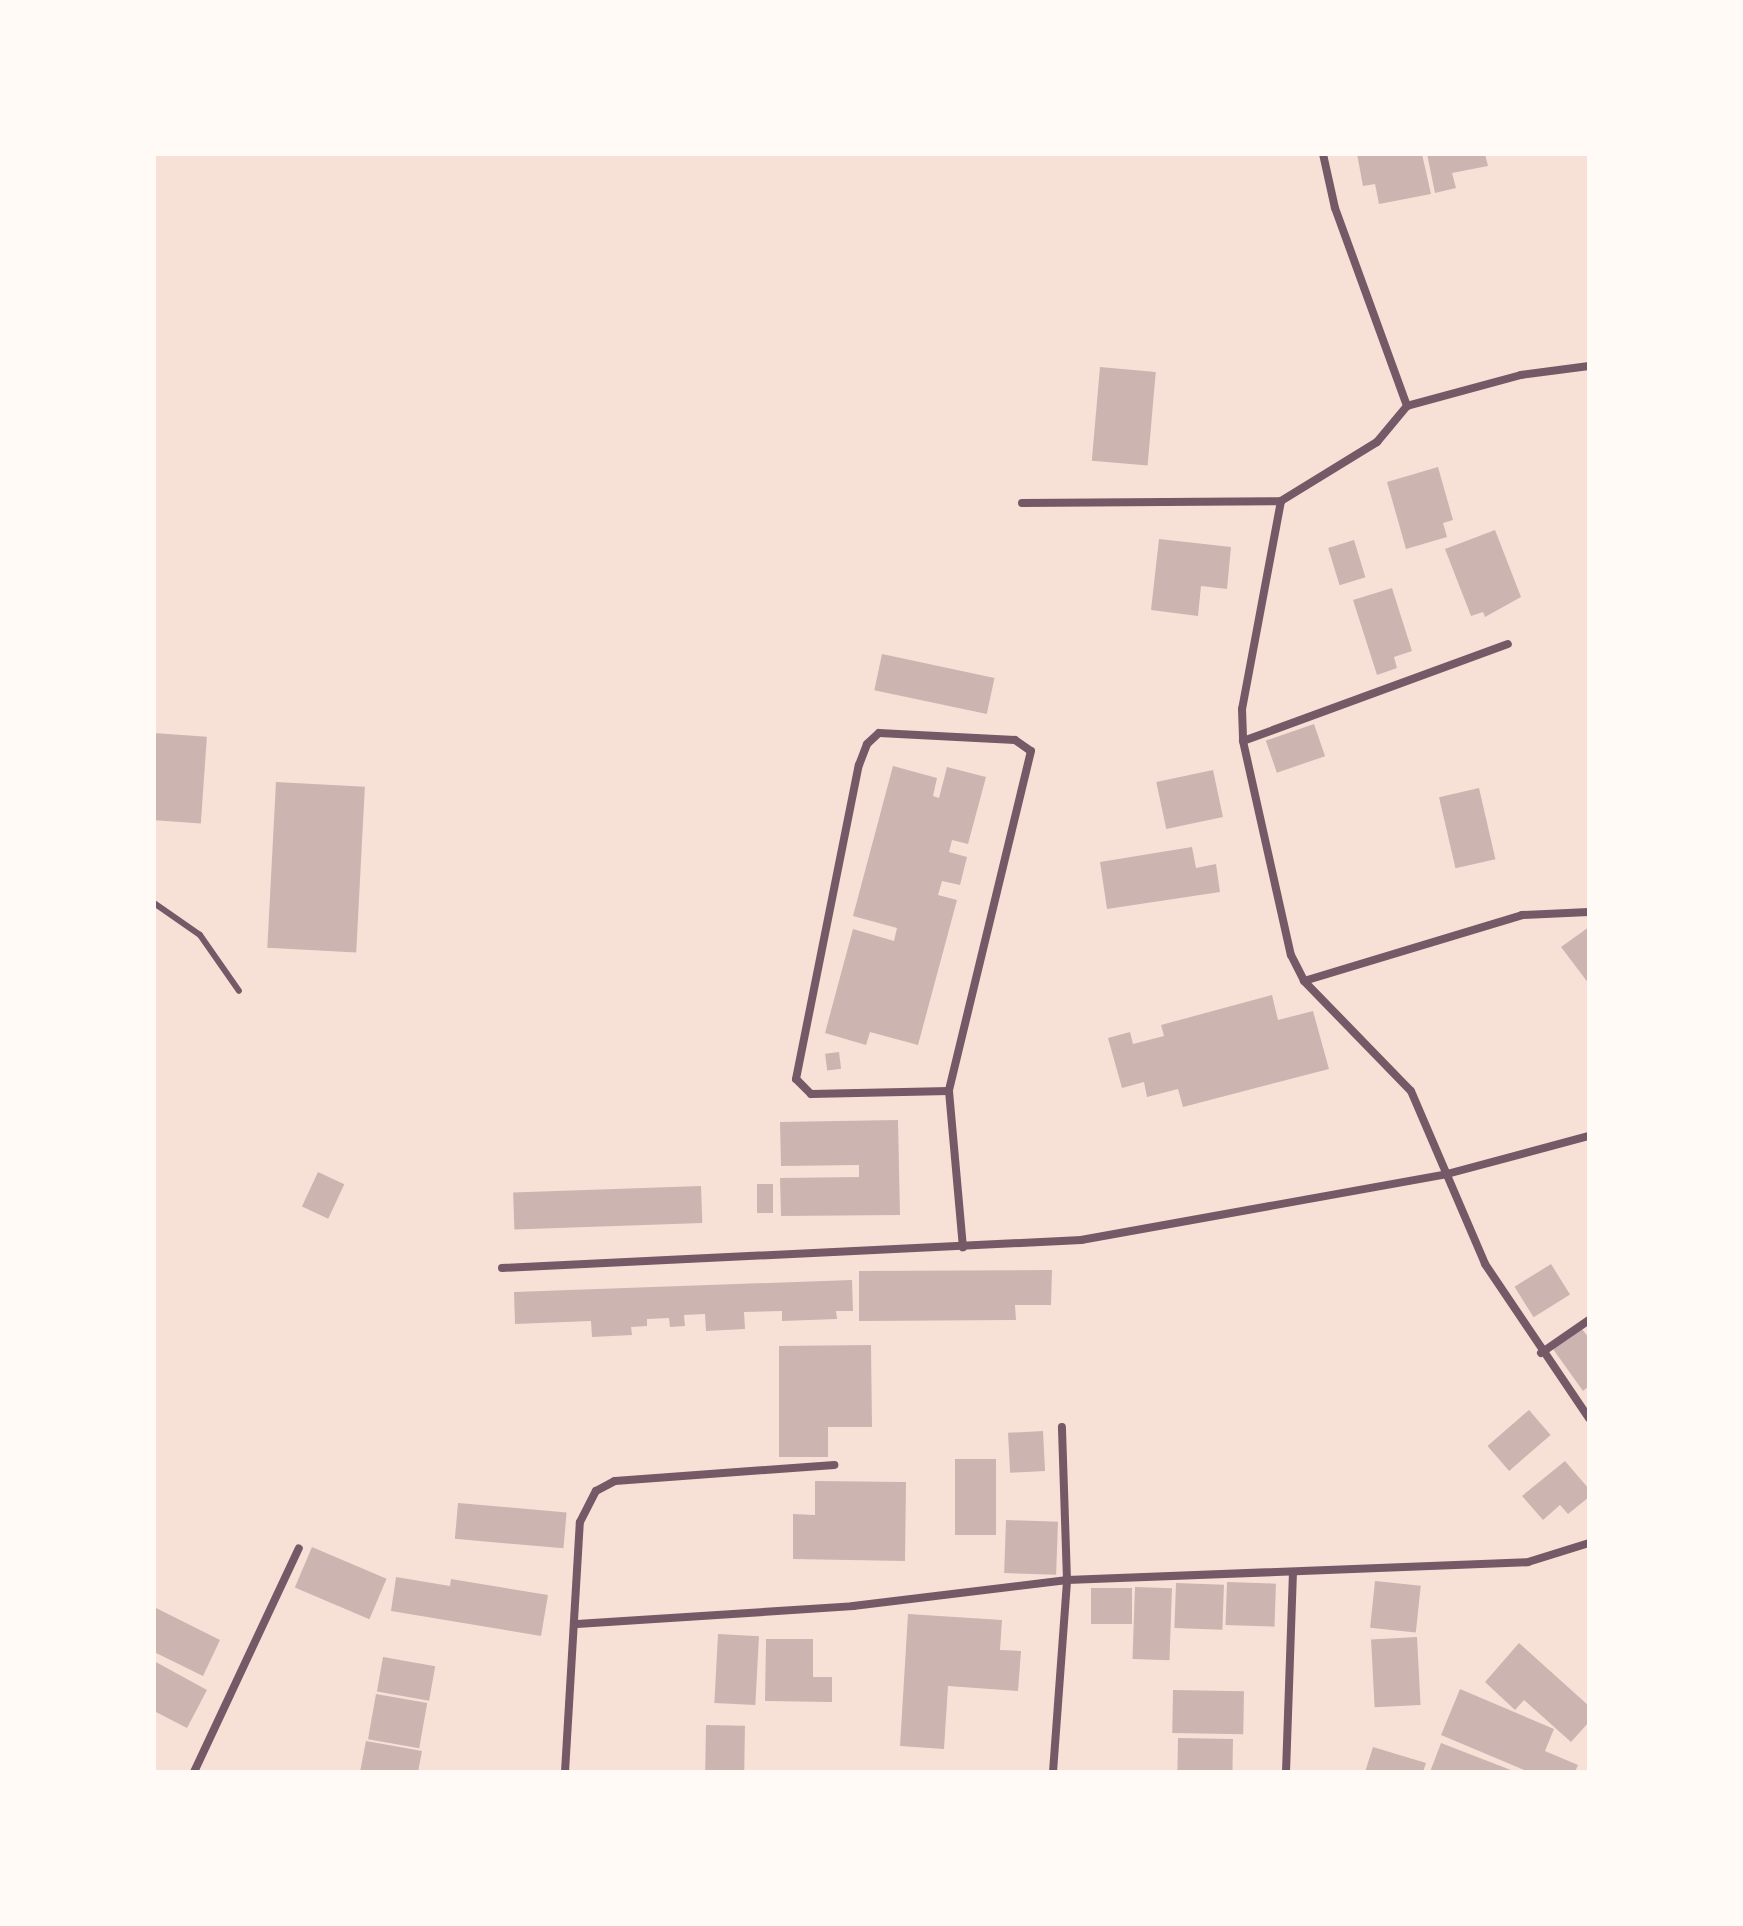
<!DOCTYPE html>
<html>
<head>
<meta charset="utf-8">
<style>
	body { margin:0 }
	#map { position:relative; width:1743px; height:1926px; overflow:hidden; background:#f7e1d7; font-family:Overpass,sans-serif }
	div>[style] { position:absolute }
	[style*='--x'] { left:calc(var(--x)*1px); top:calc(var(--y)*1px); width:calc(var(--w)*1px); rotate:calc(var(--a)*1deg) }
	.building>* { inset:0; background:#ccb4b1; transform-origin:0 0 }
	.service>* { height:6px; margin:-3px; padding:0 3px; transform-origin:3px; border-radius:3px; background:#755966 }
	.minor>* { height:8px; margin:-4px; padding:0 4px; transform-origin:4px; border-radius:4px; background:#755966 }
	span { translate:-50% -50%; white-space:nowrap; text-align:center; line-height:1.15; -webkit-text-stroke:8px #fffaf5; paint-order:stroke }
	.frame { position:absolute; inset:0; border:156px solid #fffaf5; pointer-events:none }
</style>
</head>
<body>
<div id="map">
	<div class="building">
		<i style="clip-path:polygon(1357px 154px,1422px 154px,1431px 194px,1379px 204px,1375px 184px,1363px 186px)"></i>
		<i style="clip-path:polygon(1427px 154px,1485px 154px,1488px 166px,1452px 173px,1456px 188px,1435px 193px)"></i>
		<i style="left:1100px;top:367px;width:56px;height:94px;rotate:5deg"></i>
		<i style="clip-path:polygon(1438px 467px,1453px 520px,1443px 523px,1447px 537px,1406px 549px,1387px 482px)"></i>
		<i style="clip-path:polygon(1495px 530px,1521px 597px,1485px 617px,1483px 612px,1471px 616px,1445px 549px)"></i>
		<i style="clip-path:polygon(1159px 539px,1231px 547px,1227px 589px,1201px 586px,1198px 616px,1151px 610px)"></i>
		<i style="left:1354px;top:540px;width:39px;height:27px;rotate:73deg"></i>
		<i style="clip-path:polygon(1392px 588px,1412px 651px,1394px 657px,1397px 668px,1377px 675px,1353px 600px)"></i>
		<i style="left:882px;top:654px;width:115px;height:37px;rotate:12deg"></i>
		<i style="left:1314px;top:724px;width:34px;height:51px;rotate:71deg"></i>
		<i style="left:154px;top:733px;width:53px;height:87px;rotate:4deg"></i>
		<i style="clip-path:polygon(893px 766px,937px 778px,933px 796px,939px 798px,947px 767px,986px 777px,968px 844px,952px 840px,949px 852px,967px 857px,960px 885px,942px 881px,938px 895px,957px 900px,918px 1045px,870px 1032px,866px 1045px,825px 1033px,853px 929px,894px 941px,897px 928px,853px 916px)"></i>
		<i style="left:1213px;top:770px;width:48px;height:58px;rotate:78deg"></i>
		<i style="left:276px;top:782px;width:89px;height:166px;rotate:3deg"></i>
		<i style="left:1479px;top:788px;width:73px;height:41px;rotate:77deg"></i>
		<i style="clip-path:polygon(1192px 847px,1196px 868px,1216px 864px,1220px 892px,1107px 909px,1100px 862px)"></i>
		<i style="clip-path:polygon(1589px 927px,1589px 984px,1561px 947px)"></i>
		<i style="clip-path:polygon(1272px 995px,1278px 1020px,1313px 1011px,1329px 1069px,1183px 1107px,1178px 1089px,1147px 1097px,1144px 1082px,1122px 1088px,1108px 1038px,1130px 1032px,1133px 1044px,1164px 1036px,1161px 1025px)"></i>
		<i style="left:839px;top:1052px;width:17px;height:14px;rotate:83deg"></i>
		<i style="clip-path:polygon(898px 1120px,900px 1215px,781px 1216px,780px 1178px,859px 1177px,859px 1165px,781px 1166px,780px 1122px)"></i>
		<i style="left:318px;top:1172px;width:29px;height:38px;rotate:25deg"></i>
		<i style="left:757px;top:1184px;width:16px;height:29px"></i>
		<i style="left:701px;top:1186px;width:37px;height:188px;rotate:88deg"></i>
		<i style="left:1551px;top:1264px;width:36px;height:43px;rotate:58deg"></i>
		<i style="clip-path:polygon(1052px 1270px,1051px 1305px,1015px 1305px,1016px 1320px,859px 1321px,859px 1271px)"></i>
		<i style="clip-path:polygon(852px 1280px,853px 1311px,836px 1311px,837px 1319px,782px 1321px,782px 1311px,744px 1312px,745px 1329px,706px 1331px,705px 1314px,684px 1315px,685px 1326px,670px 1327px,669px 1318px,647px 1319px,647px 1326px,631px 1327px,632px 1335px,592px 1337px,591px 1321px,515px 1324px,514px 1292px)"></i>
		<i style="clip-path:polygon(1582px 1329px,1589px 1338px,1589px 1386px,1583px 1391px,1553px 1349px)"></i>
		<i style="clip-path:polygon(871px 1345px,872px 1427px,828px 1427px,828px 1457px,779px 1457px,779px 1346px)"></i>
		<i style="left:1529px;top:1410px;width:33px;height:55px;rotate:49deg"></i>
		<i style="left:1043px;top:1431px;width:40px;height:35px;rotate:87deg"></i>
		<i style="left:955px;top:1459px;width:41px;height:76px"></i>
		<i style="clip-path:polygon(1565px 1461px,1589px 1489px,1589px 1497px,1568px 1514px,1560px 1505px,1543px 1520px,1522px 1496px)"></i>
		<i style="clip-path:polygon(815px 1481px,906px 1482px,905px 1561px,793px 1559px,793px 1514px,815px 1515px)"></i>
		<i style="left:458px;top:1503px;width:109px;height:36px;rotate:5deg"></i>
		<i style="left:1006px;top:1520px;width:52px;height:53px;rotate:2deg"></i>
		<i style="left:312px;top:1547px;width:81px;height:44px;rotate:23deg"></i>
		<i style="clip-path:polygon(396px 1577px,450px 1586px,451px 1579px,548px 1595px,541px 1636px,391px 1611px)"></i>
		<i style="left:1375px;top:1581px;width:46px;height:47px;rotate:6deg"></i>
		<i style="left:1227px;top:1582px;width:49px;height:43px;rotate:2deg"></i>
		<i style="left:1176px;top:1583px;width:48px;height:45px;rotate:2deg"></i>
		<i style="left:1135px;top:1587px;width:37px;height:72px;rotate:2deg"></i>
		<i style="left:1091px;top:1588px;width:41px;height:36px"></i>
		<i style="clip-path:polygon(154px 1607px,220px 1640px,203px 1676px,154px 1652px)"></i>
		<i style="clip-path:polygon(908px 1614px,1002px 1620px,1000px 1650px,1021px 1651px,1018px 1691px,948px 1686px,944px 1749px,900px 1746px)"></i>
		<i style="left:718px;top:1634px;width:41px;height:69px;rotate:3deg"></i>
		<i style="left:1417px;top:1637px;width:68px;height:46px;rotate:87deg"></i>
		<i style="clip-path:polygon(766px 1639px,813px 1639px,813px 1677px,832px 1677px,832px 1702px,765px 1701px)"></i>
		<i style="clip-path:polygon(1519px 1643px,1589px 1706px,1589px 1722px,1571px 1742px,1524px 1700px,1515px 1710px,1485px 1682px)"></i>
		<i style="left:383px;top:1657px;width:53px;height:35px;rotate:10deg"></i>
		<i style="clip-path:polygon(154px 1661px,207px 1690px,187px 1728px,154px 1711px)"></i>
		<i style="clip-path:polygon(1460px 1689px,1554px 1729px,1545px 1751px,1578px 1765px,1575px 1772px,1529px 1772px,1441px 1735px)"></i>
		<i style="left:1173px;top:1690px;width:71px;height:43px;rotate:1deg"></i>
		<i style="left:376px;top:1694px;width:52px;height:46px;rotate:10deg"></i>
		<i style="left:706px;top:1725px;width:39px;height:47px;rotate:1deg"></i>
		<i style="left:1178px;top:1738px;width:55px;height:34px;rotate:1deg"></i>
		<i style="clip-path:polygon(366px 1741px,422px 1751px,418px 1772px,360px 1772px)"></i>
		<i style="clip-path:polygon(1441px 1743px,1516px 1772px,1430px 1772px)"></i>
		<i style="clip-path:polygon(1373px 1747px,1426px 1763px,1423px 1772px,1365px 1772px)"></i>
	</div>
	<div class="service">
		<i style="--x:154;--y:903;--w:56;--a:34.8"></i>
		<i style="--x:200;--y:935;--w:68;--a:55.1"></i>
	</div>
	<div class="minor">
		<i style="--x:1323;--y:154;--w:55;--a:77.5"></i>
		<i style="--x:1335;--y:208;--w:211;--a:70"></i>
		<i style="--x:1589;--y:366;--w:69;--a:172.5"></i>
		<i style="--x:1521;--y:375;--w:118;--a:164.8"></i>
		<i style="--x:1407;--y:406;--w:47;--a:129.8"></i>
		<i style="--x:1377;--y:442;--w:113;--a:148.4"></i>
		<i style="--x:1281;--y:501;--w:212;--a:100.6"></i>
		<i style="--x:1242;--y:709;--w:32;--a:88"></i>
		<i style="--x:1243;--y:741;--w:219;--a:77.4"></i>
		<i style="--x:1291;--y:955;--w:29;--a:63"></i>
		<i style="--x:1304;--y:981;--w:153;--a:45.8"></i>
		<i style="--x:1411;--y:1091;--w:188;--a:66.8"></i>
		<i style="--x:1485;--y:1264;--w:186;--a:56"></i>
		<i style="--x:1022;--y:503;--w:259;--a:-0.4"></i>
		<i style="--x:1243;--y:741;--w:282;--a:-20.1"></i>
		<i style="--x:1304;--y:981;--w:228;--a:-16.8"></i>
		<i style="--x:1522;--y:915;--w:67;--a:-2.6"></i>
		<i style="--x:949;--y:1091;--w:138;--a:178.8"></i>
		<i style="--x:811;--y:1094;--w:21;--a:-135"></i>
		<i style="--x:796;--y:1079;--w:320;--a:-78.7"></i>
		<i style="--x:859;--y:765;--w:22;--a:-69"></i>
		<i style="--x:867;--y:744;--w:16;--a:-43"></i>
		<i style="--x:879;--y:733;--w:136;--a:2.9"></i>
		<i style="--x:1015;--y:740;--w:19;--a:35"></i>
		<i style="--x:1031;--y:751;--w:350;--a:103.6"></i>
		<i style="--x:949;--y:1091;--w:157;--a:84.9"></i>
		<i style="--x:502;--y:1268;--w:580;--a:-2.77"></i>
		<i style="--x:1081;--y:1240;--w:372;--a:-10.2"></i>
		<i style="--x:1447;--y:1174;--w:147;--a:-15"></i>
		<i style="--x:1541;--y:1353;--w:58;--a:-34.5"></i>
		<i style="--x:577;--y:1624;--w:277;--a:-3.7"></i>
		<i style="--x:853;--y:1606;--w:216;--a:-6.9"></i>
		<i style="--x:1067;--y:1580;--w:461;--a:-2.2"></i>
		<i style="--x:1528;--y:1562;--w:64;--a:-17.3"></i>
		<i style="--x:194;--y:1772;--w:247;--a:-64.9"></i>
		<i style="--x:565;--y:1772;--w:250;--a:-86.6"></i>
		<i style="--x:580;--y:1522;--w:35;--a:-63"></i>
		<i style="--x:596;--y:1491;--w:21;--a:-28"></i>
		<i style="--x:615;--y:1481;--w:220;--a:-4.2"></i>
		<i style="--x:1053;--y:1772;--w:193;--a:-85.8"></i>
		<i style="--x:1067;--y:1580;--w:153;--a:-91.9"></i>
		<i style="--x:1286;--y:1772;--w:199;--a:-88"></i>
	</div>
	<div class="frame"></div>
</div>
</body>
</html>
